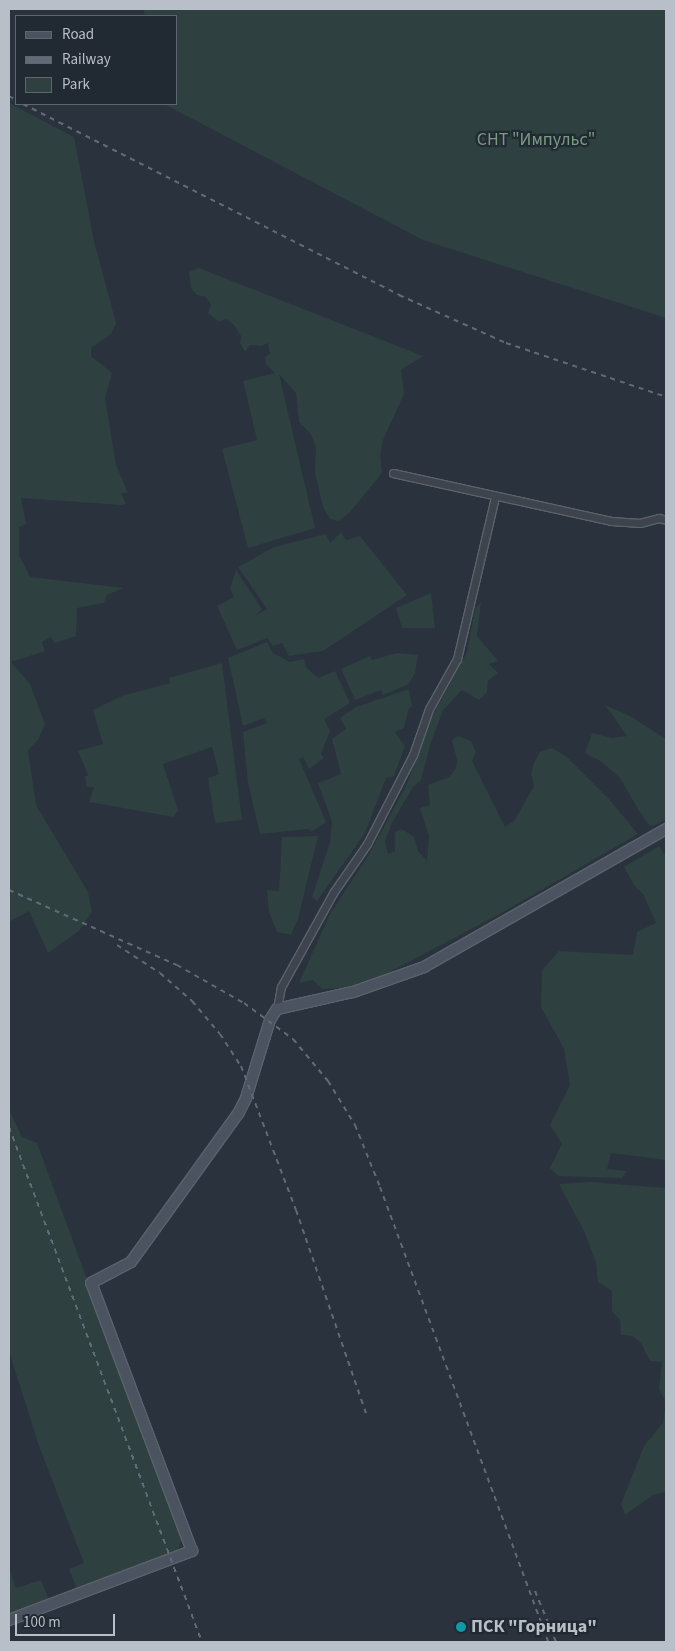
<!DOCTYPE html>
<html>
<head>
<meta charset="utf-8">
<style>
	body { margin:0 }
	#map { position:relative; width:675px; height:1651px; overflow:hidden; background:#29323d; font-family:"Source Sans 3",sans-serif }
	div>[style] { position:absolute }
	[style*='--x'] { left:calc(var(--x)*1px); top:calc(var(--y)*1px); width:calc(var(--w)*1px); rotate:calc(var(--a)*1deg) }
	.green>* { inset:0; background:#2e4040 }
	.roads { filter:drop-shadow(1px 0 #5a626b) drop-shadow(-1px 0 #5a626b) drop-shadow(0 1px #5a626b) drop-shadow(0 -1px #5a626b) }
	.street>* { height:7px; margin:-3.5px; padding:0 3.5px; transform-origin:3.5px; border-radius:3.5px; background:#3d444e }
	.secondary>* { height:10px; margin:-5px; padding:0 5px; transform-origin:5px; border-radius:5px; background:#4b5360 }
	.rail>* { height:2px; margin-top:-1px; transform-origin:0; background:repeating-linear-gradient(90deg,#616a76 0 5px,transparent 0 10px) }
	.dots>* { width:14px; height:14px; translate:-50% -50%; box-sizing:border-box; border:2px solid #212933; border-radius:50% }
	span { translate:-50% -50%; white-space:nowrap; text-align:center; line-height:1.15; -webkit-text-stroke:4.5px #212933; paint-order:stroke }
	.park-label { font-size:18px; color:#7a9b82 }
	.poi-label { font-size:18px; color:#b9bfc8; font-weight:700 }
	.left { translate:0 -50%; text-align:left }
	.frame { position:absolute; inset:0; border:10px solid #b9bfc8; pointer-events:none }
	.legend { position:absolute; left:15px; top:15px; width:162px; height:90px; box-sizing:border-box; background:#212933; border:1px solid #5e656f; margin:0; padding:6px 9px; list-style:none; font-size:15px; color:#b9bfc8 }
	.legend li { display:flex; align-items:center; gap:10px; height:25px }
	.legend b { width:25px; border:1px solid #5e656f }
	.scale { position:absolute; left:15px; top:1614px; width:100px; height:22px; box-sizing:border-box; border:2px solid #b9bfc8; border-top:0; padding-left:6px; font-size:15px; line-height:18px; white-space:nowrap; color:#b9bfc8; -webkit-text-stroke:4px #212933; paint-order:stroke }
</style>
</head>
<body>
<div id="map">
	<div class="green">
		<i style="clip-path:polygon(143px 9px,666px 9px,666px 318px,423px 240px,164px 104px,176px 104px,176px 16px,145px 16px)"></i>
		<i style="clip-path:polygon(9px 103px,74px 137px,94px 241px,116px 323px,111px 334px,91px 348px,91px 356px,112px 373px,105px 398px,116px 465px,128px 493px,121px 493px,126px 504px,122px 505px,21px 498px,26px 524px,19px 527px,19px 555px,30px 577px,124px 588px,107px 595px,104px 603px,77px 608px,76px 636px,55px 643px,50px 637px,42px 642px,45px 651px,11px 662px,30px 684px,45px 724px,38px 740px,28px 750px,36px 805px,88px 892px,92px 912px,79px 931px,48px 953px,29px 911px,9px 922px)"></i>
		<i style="clip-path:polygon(199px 268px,423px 356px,401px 370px,404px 394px,383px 440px,380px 456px,382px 473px,350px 512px,339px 521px,330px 519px,323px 507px,315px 473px,316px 448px,311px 434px,299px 422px,296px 393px,279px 374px,315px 528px,248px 548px,222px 449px,257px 440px,243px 381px,275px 373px,266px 364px,265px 357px,270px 354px,268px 343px,261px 346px,250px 345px,245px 352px,240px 343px,241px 336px,234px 325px,226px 319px,219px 322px,208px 313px,211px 305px,206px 297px,197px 295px,191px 288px,189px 272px)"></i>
		<i style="clip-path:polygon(341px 532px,346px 540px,360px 536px,407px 595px,323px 651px,289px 656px,282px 643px,273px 646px,267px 638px,237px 650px,217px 606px,234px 597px,230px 589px,236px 570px,262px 609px,255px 616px,267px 609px,238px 567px,274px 547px,326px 534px,330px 543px)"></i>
		<i style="clip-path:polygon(431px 593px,435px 628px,402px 628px,396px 608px)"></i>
		<i style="clip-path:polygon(481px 602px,477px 636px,498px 661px,489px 664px,498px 673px,488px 681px,487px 692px,479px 700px,462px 690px,443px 710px,431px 742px,421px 780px,413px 787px,392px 823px,385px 841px,388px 854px,395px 851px,395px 832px,402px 829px,414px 837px,418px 851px,427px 861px,429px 836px,420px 808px,430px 805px,428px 785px,449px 777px,456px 768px,457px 760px,452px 740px,458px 736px,471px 741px,476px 752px,472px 761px,505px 827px,514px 821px,534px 786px,531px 774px,534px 763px,540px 752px,552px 748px,567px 757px,608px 798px,638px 834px,498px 915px,378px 978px,344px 988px,322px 989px,313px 980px,299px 983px,330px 914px,368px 856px,407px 784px,431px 719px,467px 652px,475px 609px)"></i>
		<i style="clip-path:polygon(267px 642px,273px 653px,290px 662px,304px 659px,306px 667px,318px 678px,335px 671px,350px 703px,324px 719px,330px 731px,321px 754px,324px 758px,309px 769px,303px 757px,299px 759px,326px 822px,311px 832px,309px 829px,260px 834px,248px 783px,243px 732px,267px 723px,264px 718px,243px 726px,228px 658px)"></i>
		<i style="clip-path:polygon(397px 653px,418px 655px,415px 673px,409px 684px,383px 695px,381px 690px,355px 700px,341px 669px,370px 656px,372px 660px)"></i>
		<i style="clip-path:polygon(222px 663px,242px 820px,215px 823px,208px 778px,219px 774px,212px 747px,163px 764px,178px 810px,174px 817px,89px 802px,94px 787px,87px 787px,85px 777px,88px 775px,78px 751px,103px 744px,93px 710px,122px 696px,170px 683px,169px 678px)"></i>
		<i style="clip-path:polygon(409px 689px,412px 707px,409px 708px,404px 728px,395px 732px,405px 746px,394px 776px,386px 778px,365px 833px,317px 901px,312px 897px,330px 842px,332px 822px,318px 783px,341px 774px,332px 739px,346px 729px,340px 718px,356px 707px)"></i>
		<i style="clip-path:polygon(605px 705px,630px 716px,666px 739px,666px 819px,653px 826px,649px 825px,638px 809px,620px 778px,602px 762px,585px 753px,592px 733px,612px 738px,627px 736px)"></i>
		<i style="clip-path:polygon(318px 836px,298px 919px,291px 935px,277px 932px,269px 912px,267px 890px,279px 891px,282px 837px)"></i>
		<i style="clip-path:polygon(659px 846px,666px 857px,666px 1160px,611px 1153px,607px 1169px,627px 1171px,622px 1178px,558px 1176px,550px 1168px,562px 1144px,550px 1125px,570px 1085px,564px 1049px,541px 1007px,542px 970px,559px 951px,633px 955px,637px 932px,656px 923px,643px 894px,634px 885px,624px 867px)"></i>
		<i style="clip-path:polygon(9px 1110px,22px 1137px,37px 1143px,182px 1538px,178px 1550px,173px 1554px,77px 1590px,69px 1569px,84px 1563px,39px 1446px,9px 1351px)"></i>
		<i style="clip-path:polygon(590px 1182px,666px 1188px,666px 1492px,653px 1495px,625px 1515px,621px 1504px,644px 1446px,663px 1423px,666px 1402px,659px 1389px,662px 1362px,650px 1361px,641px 1343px,632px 1336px,621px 1335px,620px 1320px,612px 1311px,612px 1291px,598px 1282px,596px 1263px,585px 1233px,559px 1184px)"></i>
		<i style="clip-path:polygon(9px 1567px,16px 1588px,41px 1580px,49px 1600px,12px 1614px,9px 1612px)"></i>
	</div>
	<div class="roads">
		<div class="street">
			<i style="--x:393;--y:473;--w:223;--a:12.4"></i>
			<i style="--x:611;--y:521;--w:29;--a:4"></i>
			<i style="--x:640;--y:523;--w:20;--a:-15"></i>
			<i style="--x:659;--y:518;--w:7;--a:16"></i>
			<i style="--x:277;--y:1009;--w:22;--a:-80"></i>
			<i style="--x:281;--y:987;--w:107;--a:-61"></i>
			<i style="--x:333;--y:893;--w:60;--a:-55.2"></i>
			<i style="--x:367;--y:844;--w:100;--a:-62.7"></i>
			<i style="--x:413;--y:755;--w:49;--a:-70.8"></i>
			<i style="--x:429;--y:709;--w:57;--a:-60.8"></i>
			<i style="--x:457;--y:659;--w:166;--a:-76.8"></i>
		</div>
		<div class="secondary">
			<i style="--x:9;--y:1620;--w:196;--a:-20.7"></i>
			<i style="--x:192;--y:1551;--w:286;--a:-110.6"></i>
			<i style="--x:91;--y:1283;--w:45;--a:-27.7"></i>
			<i style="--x:131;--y:1262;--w:185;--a:-54.2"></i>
			<i style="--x:239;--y:1112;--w:16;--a:-63"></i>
			<i style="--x:246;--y:1098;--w:82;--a:-72.9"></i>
			<i style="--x:270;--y:1020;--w:13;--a:-58"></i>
			<i style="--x:277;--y:1009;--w:78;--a:-12.6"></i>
			<i style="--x:353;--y:992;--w:75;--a:-19.4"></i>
			<i style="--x:424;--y:967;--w:279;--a:-29.7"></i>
		</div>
	</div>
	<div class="rail">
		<i style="--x:9;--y:96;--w:8;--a:30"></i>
		<i style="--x:23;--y:104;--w:422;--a:26.9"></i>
		<i style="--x:399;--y:295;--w:117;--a:24.2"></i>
		<i style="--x:506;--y:343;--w:169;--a:18.6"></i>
		<i style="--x:9;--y:890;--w:184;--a:24.1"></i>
		<i style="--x:177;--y:965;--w:77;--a:29.6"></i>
		<i style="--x:244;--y:1003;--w:61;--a:36.3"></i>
		<i style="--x:293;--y:1039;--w:55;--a:50.2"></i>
		<i style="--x:328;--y:1081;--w:52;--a:58.5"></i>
		<i style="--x:355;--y:1125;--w:67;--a:68"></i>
		<i style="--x:380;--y:1187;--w:485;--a:69.7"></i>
		<i style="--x:117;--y:945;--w:51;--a:33.1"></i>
		<i style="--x:160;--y:973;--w:43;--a:41.2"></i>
		<i style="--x:192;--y:1001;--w:43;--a:49.7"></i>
		<i style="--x:220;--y:1034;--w:38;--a:57"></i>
		<i style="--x:241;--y:1066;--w:154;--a:69.1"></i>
		<i style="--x:296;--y:1210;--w:218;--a:71"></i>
		<i style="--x:9;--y:1127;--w:550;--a:69.46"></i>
		<i style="--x:535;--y:1591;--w:55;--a:67.6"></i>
	</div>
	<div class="dots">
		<i style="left:461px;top:1627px;background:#0f9aa8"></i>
	</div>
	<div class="park-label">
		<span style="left:536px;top:140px">СНТ "Импульс"</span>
	</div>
	<div class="poi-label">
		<span class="left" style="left:471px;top:1627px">ПСК "Горница"</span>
	</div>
	<div class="frame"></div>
	<ul class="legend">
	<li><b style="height:6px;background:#4b5360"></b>Road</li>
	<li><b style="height:6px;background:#616a76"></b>Railway</li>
	<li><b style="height:14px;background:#2e4040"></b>Park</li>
	</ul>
	<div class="scale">100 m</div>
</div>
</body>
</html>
